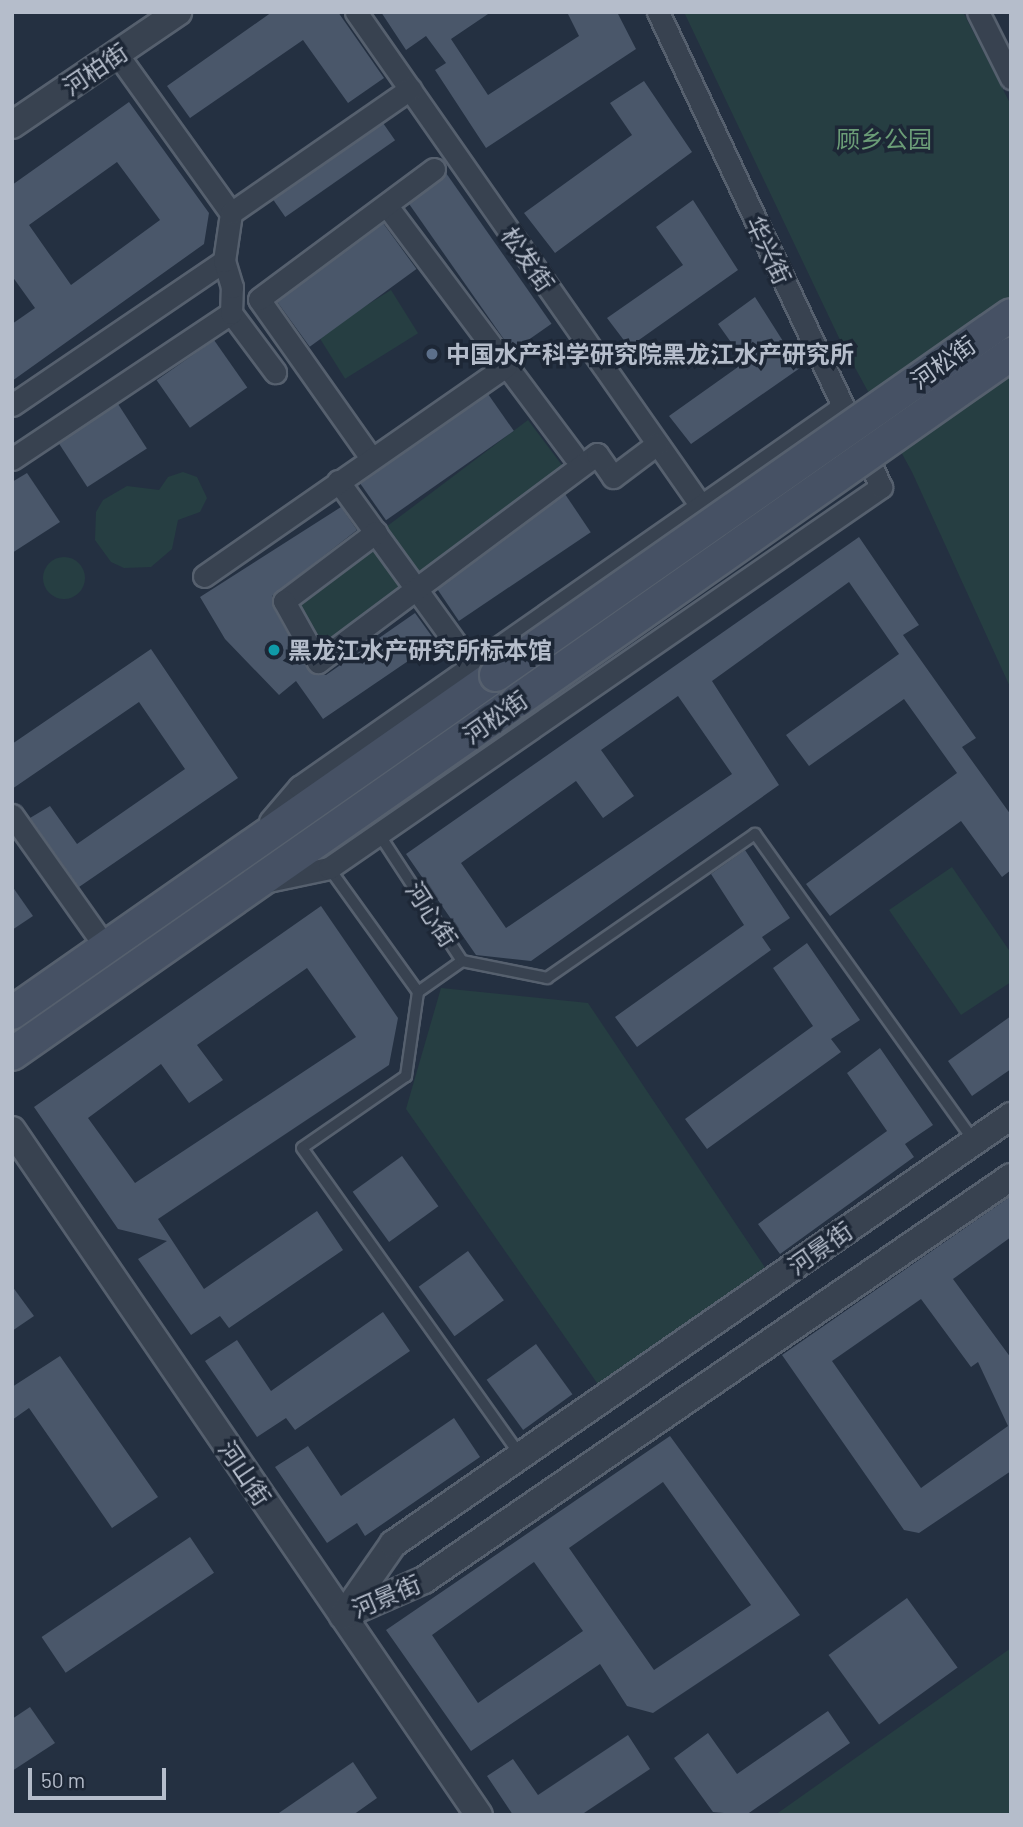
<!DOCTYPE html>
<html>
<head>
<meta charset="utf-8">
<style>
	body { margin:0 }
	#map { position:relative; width:1023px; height:1827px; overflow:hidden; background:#243041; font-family:Barlow,"Noto Sans SC",sans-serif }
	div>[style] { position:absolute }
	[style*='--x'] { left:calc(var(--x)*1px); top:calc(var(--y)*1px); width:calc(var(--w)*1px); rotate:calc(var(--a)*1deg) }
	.green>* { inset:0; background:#263e42; transform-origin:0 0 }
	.round { border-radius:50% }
	.building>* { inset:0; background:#4a576a; transform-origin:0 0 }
	.roads { filter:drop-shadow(2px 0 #56606e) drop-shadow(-2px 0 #56606e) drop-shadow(0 2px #56606e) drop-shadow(0 -2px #56606e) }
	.service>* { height:10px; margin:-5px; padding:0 5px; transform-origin:5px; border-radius:5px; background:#384250 }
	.minor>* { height:21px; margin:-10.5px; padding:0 10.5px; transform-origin:10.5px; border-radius:10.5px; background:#384250 }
	.tertiary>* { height:26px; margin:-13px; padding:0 13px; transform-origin:13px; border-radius:13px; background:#384250 }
	.secondary>* { height:32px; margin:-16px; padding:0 16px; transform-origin:16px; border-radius:16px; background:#465164 }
	.bridges { filter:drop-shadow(2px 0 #56606e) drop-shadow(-2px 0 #56606e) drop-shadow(0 2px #56606e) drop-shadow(0 -2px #56606e) }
	.secondary-bridge>* { height:32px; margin:-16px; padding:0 16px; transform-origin:16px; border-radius:16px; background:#465164 }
	.dots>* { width:19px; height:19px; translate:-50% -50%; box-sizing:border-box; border:4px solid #1d2736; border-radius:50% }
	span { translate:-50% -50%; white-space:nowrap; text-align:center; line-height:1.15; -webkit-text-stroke:7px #1d2736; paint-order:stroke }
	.street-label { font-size:24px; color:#b5bdcb }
	.park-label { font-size:24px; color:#6b9d77 }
	.poi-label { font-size:24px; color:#b5bdcb; font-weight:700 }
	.left { translate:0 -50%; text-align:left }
	.frame { position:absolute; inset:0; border:14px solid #b5bdcb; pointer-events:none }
	.scale { position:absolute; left:28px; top:1768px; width:138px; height:32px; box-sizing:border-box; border:4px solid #b5bdcb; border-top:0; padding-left:9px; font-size:21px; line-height:24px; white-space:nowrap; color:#b5bdcb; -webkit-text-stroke:5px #1d2736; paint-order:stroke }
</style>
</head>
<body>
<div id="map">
	<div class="green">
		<i style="clip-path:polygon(684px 12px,963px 12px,1011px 105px,1011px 689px,912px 472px,841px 342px)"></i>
		<i style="left:391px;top:290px;width:51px;height:86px;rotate:58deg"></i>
		<i style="left:528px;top:420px;width:70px;height:305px;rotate:53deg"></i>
		<i style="clip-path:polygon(183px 472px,197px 477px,207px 498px,200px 512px,178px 520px,172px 549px,151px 567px,124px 568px,111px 562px,95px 540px,96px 512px,103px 500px,127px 486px,159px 490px,168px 477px)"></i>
		<i class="round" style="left:43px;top:557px;width:42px;height:42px"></i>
		<i style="clip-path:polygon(952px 867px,1011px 953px,1011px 982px,961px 1015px,889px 910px)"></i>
		<i style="clip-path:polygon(441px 988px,588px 1003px,770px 1275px,604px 1393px,406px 1109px)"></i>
		<i style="clip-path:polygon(1011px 1648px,1011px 1815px,775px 1815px)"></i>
	</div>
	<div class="building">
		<i style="clip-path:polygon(272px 12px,338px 12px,384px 78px,348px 103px,303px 40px,190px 118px,167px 86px)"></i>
		<i style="clip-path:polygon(381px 12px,491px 12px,451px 39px,488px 95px,579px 36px,567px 12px,617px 12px,636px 49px,486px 148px,435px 70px,446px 63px,426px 36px,406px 50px)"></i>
		<i style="clip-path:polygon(644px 81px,692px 152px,555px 253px,524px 213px,632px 135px,610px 103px)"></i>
		<i style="clip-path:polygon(evenodd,129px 102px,209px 213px,204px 244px,12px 381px,12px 324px,35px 308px,12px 276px,12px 185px,129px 102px,117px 162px,160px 220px,71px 285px,29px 225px,117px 162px)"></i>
		<i style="left:383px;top:123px;width:21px;height:134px;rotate:55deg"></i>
		<i style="left:446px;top:173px;width:184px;height:48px;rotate:55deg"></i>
		<i style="clip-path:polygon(693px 200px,738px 270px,629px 347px,607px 318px,683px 265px,656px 227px)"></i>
		<i style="left:383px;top:223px;width:57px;height:132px;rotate:54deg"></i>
		<i style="clip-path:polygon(755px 297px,800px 368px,691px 444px,669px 416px,745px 362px,718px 324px)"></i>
		<i style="left:214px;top:340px;width:58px;height:70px;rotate:55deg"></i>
		<i style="left:488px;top:394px;width:45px;height:156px;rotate:55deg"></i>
		<i style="left:118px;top:404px;width:53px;height:71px;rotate:57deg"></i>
		<i style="clip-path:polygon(27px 473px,60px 522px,12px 553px,12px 482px)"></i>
		<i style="left:565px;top:494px;width:46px;height:159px;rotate:56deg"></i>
		<i style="clip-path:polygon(341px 507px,357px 530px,272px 596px,273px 607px,307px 668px,326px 675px,415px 613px,436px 642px,323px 719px,296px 681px,279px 695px,225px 639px,200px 597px)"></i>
		<i style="clip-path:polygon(evenodd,859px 537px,919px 625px,903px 635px,976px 738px,962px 747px,1011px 815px,1011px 870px,1002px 877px,961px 821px,830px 916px,806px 884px,957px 773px,904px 699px,809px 766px,786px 735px,899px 654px,849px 582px,712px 681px,779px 785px,531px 961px,476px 955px,406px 854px,859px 537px,678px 696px,732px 774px,506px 928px,461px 863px,576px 781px,603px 818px,634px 796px,601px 750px,678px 696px)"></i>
		<i style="clip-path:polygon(151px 649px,238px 778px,79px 887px,30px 818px,50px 806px,77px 844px,185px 769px,139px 702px,12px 789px,12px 744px)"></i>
		<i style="clip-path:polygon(745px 850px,790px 918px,762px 937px,771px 950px,637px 1047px,615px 1017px,744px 925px,711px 874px)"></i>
		<i style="clip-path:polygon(12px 886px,33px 916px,12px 930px)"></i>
		<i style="clip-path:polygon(evenodd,321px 906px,398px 1018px,389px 1065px,158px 1219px,204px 1289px,317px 1211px,343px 1250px,229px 1328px,220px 1316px,191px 1335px,138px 1259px,167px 1241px,118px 1229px,34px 1107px,321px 906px,307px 968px,356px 1037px,135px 1183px,88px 1118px,161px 1064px,189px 1103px,223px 1080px,197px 1045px,307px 968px)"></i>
		<i style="clip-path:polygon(807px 943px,860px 1020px,831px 1039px,841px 1052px,707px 1149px,685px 1119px,813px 1026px,773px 968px)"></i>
		<i style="clip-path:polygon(1011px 1016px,1011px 1069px,972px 1096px,948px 1061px)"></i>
		<i style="clip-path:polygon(880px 1048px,933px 1125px,905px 1144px,914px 1157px,780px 1254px,758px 1224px,887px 1131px,847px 1073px)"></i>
		<i style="left:402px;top:1156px;width:62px;height:61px;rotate:54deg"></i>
		<i style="clip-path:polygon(evenodd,1011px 1196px,1011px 1237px,953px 1279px,1011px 1358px,1011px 1471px,919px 1533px,904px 1530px,782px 1355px,1011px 1196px,921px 1299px,971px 1367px,978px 1362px,1008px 1426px,921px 1488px,832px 1361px,921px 1299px)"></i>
		<i style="left:468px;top:1251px;width:61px;height:61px;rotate:54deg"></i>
		<i style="clip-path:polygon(12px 1286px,34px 1316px,12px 1331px)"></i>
		<i style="clip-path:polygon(383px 1312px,410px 1351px,295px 1430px,286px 1418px,257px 1437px,205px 1361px,237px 1340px,271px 1391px)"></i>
		<i style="left:536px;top:1344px;width:62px;height:61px;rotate:54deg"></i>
		<i style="clip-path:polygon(60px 1356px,158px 1497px,112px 1528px,29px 1408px,12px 1420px,12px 1387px)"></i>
		<i style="clip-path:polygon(454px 1418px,480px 1457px,365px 1536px,357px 1523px,327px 1543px,275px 1467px,308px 1446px,341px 1496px)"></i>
		<i style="clip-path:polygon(evenodd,670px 1436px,800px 1615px,653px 1713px,627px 1706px,600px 1664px,471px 1751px,386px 1630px,670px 1436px,663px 1482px,751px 1605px,654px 1670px,569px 1548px,663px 1482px,670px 1436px,534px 1562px,583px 1631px,478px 1703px,432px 1635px,534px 1562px)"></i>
		<i style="left:190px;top:1537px;width:43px;height:179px;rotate:56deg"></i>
		<i style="left:907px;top:1598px;width:86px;height:97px;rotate:54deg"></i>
		<i style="clip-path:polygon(30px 1707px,55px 1743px,12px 1771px,12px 1719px)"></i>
		<i style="clip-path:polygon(828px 1711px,850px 1743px,746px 1815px,713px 1812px,674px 1758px,708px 1733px,737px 1774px)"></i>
		<i style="clip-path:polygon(628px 1735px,650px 1769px,581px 1815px,513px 1815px,487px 1776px,513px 1759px,538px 1795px)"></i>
		<i style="clip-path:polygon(353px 1762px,377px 1798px,353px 1815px,276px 1815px)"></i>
	</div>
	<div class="roads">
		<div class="service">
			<i style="--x:329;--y:868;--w:153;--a:54.3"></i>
			<i style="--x:418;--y:992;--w:54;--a:-35.2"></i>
			<i style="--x:462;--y:961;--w:152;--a:-123.2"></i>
			<i style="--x:462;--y:961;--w:87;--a:11.3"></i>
			<i style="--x:547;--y:978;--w:253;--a:-34.7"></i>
			<i style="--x:755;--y:834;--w:377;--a:54.5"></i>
			<i style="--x:418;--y:992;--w:85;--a:98.1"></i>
			<i style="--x:406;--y:1076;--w:126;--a:145.3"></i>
			<i style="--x:302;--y:1148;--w:377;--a:54.6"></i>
		</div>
		<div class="minor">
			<i style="--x:356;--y:12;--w:603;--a:55.07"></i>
			<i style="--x:978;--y:12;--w:74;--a:63.4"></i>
			<i style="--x:117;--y:54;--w:196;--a:54.4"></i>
			<i style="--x:387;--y:206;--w:312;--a:53.2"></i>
			<i style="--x:231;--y:313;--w:74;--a:53.3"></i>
			<i style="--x:12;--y:405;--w:256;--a:-34.2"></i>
			<i style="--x:371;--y:458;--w:194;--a:-125.2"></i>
			<i style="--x:259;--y:299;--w:218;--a:-36.6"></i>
			<i style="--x:12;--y:459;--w:263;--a:-33.7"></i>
			<i style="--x:231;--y:313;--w:26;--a:-88"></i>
			<i style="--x:232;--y:287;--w:27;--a:-107"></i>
			<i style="--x:224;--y:261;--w:49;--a:-81.7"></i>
			<i style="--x:231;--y:213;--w:218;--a:-34.7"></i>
			<i style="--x:338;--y:481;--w:232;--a:54.1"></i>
			<i style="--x:376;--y:532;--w:115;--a:143.1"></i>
			<i style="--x:284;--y:601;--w:70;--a:60.9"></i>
			<i style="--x:318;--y:662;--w:348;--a:-36.7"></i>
			<i style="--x:597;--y:454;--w:28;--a:55"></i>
			<i style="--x:613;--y:477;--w:55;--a:-36.9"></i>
			<i style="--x:204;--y:576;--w:368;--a:-34.8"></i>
			<i style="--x:12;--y:815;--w:163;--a:54.7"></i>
			<i style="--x:270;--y:821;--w:45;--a:-49.5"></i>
			<i style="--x:299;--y:787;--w:664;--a:-34.94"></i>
			<i style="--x:268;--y:881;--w:62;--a:-12"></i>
			<i style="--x:329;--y:868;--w:671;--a:-34.61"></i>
			<i style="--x:881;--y:487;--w:525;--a:-115.15"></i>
		</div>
		<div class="tertiary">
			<i style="--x:12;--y:125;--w:201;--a:-34.2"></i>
			<i style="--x:12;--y:1130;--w:829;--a:55.72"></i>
			<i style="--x:344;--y:1615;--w:87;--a:-23.6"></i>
			<i style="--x:424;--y:1580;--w:712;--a:-34.47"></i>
			<i style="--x:343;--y:1616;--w:88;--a:-55.2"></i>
			<i style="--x:393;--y:1544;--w:752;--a:-34.7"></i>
		</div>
		<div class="secondary">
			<i style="--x:12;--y:1013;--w:590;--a:-34.93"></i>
			<i style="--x:12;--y:1054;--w:616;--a:-34.95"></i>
		</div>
	</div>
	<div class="bridges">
		<div class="secondary-bridge">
			<i style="--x:496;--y:675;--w:628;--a:-34.95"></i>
			<i style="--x:517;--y:701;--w:604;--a:-35.09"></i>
		</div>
	</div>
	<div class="dots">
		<i style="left:432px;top:354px;background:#5c6f8a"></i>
		<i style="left:274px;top:650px;background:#0f9aa8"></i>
	</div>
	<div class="street-label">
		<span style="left:95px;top:69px;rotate:-34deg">河柏街</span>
		<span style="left:769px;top:250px;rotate:65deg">华兴街</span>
		<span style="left:528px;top:259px;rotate:55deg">松发街</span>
		<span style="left:943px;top:362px;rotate:-35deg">河松街</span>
		<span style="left:495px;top:717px;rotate:-35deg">河松街</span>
		<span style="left:432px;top:914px;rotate:57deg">河心街</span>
		<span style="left:820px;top:1248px;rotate:-35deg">河景街</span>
		<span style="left:245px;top:1473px;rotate:56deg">河山街</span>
		<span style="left:386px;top:1596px;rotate:-23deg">河景街</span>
	</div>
	<div class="park-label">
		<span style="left:884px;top:139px">顾乡公园</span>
	</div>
	<div class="poi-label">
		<span class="left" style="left:446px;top:354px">中国水产科学研究院黑龙江水产研究所</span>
		<span class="left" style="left:288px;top:650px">黑龙江水产研究所标本馆</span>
	</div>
	<div class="frame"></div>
	<div class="scale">50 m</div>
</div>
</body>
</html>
